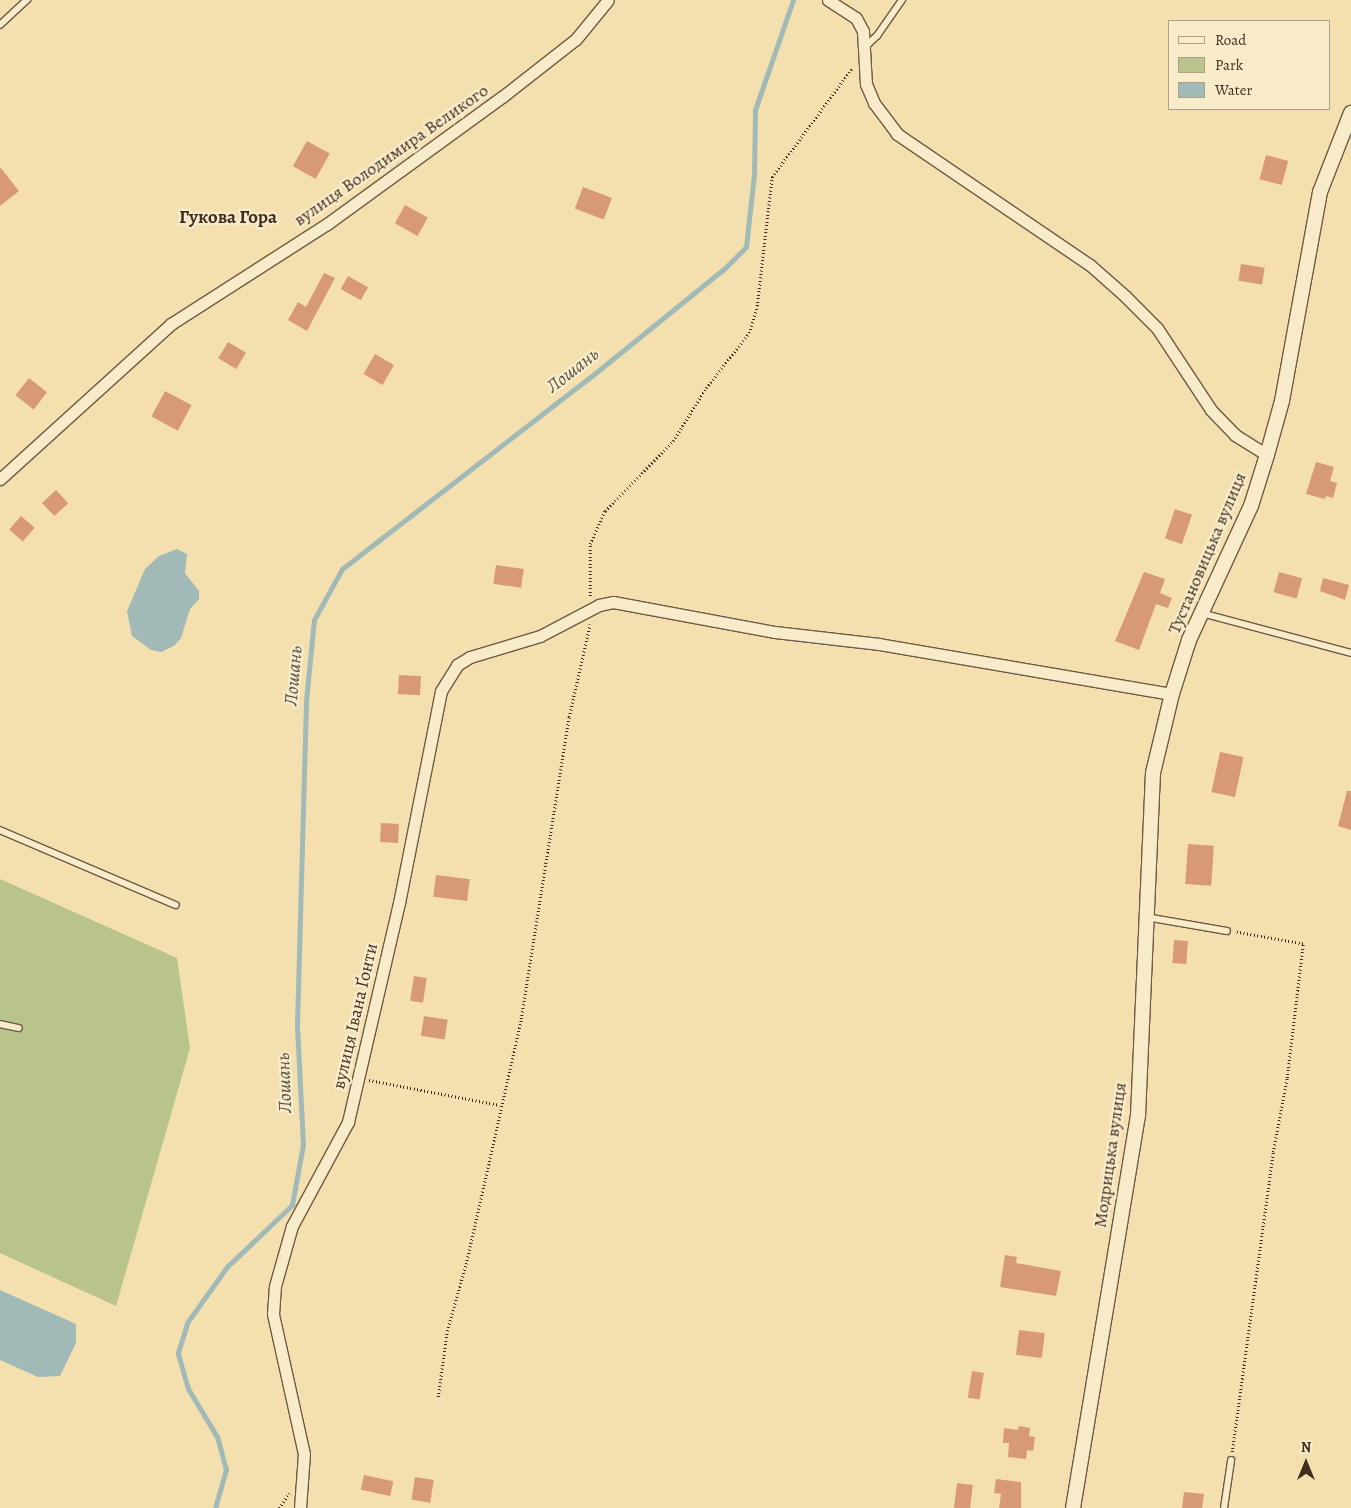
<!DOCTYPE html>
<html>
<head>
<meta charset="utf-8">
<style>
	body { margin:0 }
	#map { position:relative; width:1351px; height:1508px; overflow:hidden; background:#f3e0ae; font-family:Alegreya,serif }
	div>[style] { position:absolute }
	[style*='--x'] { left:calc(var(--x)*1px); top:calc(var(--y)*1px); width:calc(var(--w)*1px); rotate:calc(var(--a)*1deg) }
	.green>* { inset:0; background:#b9c38c }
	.water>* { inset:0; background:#a1bab7 }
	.stream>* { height:4.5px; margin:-2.25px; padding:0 2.25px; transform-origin:2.25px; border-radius:2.25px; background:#a1bab7 }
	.building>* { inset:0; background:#d89977; transform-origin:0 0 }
	.path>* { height:2.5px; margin-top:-1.25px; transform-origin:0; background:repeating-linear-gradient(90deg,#412d20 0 1px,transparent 0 3.5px) }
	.roads { filter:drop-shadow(1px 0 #6e5a44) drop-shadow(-1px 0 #6e5a44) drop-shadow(0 1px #6e5a44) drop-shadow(0 -1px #6e5a44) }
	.service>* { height:5.5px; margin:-2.75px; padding:0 2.75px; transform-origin:2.75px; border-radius:2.75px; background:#f7ebca }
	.minor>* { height:11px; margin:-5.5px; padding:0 5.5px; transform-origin:5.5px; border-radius:5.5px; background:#f7ebca }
	.tertiary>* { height:14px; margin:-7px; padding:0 7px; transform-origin:7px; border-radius:7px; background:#f7ebca }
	span { translate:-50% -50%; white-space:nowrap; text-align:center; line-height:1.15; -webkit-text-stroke:4.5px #f7ebca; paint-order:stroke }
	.street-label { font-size:18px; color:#412d20 }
	.neighbourhood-label { font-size:19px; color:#412d20; font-weight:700 }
	.water-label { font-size:19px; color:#595046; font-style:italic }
	.legend { position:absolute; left:1168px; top:20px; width:162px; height:90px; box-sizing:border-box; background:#f7ebca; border:1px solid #ae9f86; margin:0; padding:6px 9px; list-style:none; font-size:15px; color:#412d20 }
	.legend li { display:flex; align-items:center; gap:10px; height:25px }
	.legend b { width:25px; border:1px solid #ae9f86 }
	.north { position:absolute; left:1281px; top:1438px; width:50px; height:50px; -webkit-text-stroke:4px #f7ebca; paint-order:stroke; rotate:0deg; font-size:14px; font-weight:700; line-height:20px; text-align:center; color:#412d20 }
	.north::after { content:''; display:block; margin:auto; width:18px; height:22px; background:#412d20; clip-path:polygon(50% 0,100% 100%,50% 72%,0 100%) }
</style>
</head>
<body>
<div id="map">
	<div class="green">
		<i style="clip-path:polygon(0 879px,177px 958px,190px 1048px,116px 1306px,0 1253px)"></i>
	</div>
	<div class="water">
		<i style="clip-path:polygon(177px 549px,187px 554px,185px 573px,199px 591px,199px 599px,190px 609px,181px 638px,174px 646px,161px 652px,151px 650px,132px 636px,127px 611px,145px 569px,159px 556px)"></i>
		<i style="clip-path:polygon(0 1290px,76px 1324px,76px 1343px,60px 1376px,38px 1377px,0 1360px)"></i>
	</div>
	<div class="stream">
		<i style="--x:215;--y:1508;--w:40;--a:-74"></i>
		<i style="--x:226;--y:1470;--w:34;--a:-105"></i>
		<i style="--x:217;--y:1437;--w:56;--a:-121.1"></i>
		<i style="--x:188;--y:1389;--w:37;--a:-106"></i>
		<i style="--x:178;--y:1353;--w:31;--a:-73"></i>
		<i style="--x:187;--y:1323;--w:69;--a:-54.5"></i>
		<i style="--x:227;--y:1267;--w:90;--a:-43.6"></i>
		<i style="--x:292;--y:1205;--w:61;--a:-79.6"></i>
		<i style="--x:303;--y:1145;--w:120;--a:-92.9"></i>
		<i style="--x:297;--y:1025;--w:324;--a:-88.4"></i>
		<i style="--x:306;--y:701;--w:81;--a:-84.4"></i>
		<i style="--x:314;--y:620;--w:58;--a:-61.2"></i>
		<i style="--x:342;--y:569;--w:317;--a:-37.7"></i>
		<i style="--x:593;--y:375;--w:169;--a:-39"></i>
		<i style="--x:724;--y:269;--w:31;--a:-45"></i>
		<i style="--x:746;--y:247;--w:72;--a:-83.7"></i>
		<i style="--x:754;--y:175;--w:65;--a:-89.1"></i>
		<i style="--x:755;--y:110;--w:116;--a:-70.9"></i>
	</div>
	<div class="building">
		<i style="left:307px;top:141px;width:26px;height:29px;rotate:29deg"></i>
		<i style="left:1266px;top:155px;width:23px;height:25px;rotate:15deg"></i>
		<i style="clip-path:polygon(0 167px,19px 191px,0 206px)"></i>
		<i style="left:583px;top:187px;width:31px;height:23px;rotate:21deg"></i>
		<i style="left:405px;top:205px;width:26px;height:21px;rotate:29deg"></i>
		<i style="left:1241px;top:264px;width:24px;height:17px;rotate:9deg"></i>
		<i style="clip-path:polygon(324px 273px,335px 278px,307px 331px,288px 320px,298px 302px,306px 307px)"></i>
		<i style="left:348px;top:276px;width:23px;height:15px;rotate:29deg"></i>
		<i style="left:228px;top:342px;width:21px;height:19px;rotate:31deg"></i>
		<i style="left:375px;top:354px;width:22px;height:23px;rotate:30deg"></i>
		<i style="left:29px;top:378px;width:23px;height:22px;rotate:38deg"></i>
		<i style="left:165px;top:391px;width:30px;height:29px;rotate:28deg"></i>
		<i style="clip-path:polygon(1316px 462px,1334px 467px,1330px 481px,1337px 483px,1333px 498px,1326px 496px,1325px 499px,1306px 494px)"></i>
		<i style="left:56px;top:490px;width:18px;height:19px;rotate:47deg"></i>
		<i style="left:1175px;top:509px;width:18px;height:31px;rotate:19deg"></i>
		<i style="left:21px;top:516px;width:18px;height:18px;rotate:41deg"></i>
		<i style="left:496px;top:565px;width:28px;height:19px;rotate:8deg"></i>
		<i style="clip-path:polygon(1144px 572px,1165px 579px,1160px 593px,1172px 598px,1168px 608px,1156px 604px,1139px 650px,1115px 641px)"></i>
		<i style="left:1279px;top:572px;width:24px;height:21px;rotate:15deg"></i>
		<i style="clip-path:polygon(1323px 578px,1349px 585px,1345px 600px,1320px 591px)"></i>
		<i style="left:399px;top:675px;width:22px;height:19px;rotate:3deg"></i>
		<i style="left:1220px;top:752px;width:24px;height:41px;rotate:12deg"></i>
		<i style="clip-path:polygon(1347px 791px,1351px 791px,1351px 830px,1338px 826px)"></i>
		<i style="left:381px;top:823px;width:18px;height:19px;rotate:3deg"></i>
		<i style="left:1188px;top:844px;width:26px;height:40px;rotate:4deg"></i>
		<i style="left:436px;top:875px;width:34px;height:22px;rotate:7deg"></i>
		<i style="left:1174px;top:940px;width:14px;height:23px;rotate:4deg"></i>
		<i style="left:414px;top:976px;width:13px;height:25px;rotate:9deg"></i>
		<i style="left:424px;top:1016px;width:24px;height:20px;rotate:9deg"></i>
		<i style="clip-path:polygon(1005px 1255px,1017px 1257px,1016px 1263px,1061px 1271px,1056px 1296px,1000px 1287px)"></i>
		<i style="left:1019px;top:1330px;width:26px;height:25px;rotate:7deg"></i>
		<i style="left:972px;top:1371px;width:12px;height:27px;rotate:9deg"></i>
		<i style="clip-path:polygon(1019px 1426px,1030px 1428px,1029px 1436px,1035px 1437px,1033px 1451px,1027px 1450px,1026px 1459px,1008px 1457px,1009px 1443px,1003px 1443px,1004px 1428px,1018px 1430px)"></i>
		<i style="left:364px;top:1475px;width:30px;height:15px;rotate:12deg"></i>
		<i style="left:415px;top:1477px;width:19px;height:23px;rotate:9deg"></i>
		<i style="clip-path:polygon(996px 1479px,1021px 1482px,1021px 1508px,999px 1508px,1001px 1494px,994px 1493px)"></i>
		<i style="left:957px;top:1483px;width:16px;height:25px;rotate:7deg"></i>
		<i style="clip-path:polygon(1184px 1492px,1204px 1494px,1202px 1508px,1182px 1508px)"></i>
	</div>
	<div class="path">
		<i style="--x:590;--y:596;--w:52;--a:-90"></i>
		<i style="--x:590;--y:544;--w:36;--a:-66"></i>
		<i style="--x:605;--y:511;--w:98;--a:-45.8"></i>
		<i style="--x:673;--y:441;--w:62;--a:-58.1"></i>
		<i style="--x:706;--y:388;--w:70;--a:-52"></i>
		<i style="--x:749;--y:333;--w:28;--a:-73"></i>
		<i style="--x:757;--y:306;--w:130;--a:-83.4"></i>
		<i style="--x:772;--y:177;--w:135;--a:-53.7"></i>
		<i style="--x:369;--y:1080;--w:133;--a:10.8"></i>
		<i style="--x:438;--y:1397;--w:67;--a:-82.2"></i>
		<i style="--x:447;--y:1331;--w:70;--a:-74.2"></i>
		<i style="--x:466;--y:1264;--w:251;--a:-77.3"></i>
		<i style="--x:521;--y:1019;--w:306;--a:-81"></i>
		<i style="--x:569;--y:717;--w:95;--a:-77.3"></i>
		<i style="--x:1232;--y:1452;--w:303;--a:-82.2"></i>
		<i style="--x:1273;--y:1152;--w:75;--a:-79.3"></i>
		<i style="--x:1287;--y:1078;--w:135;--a:-83.2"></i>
		<i style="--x:1303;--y:944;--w:68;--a:-169.8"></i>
		<i style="--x:279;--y:1508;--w:18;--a:-56"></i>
	</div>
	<div class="roads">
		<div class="service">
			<i style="--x:0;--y:25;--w:37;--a:-43"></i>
			<i style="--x:864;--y:48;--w:18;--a:-43"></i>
			<i style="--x:877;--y:36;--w:44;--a:-55.2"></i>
			<i style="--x:1202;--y:613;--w:154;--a:15"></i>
			<i style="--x:0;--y:830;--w:191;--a:23.1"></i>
			<i style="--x:1146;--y:917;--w:82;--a:9.8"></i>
			<i style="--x:0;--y:1024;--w:19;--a:12"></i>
			<i style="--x:1224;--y:1508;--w:48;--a:-81.5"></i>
		</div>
		<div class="minor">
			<i style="--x:828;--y:0;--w:33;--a:33"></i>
			<i style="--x:856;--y:18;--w:15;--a:62"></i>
			<i style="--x:863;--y:31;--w:53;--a:86.8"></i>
			<i style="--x:866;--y:84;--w:21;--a:67"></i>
			<i style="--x:874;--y:103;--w:39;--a:53"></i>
			<i style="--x:897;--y:134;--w:233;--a:34.2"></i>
			<i style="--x:1090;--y:265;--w:47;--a:41.5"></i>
			<i style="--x:1125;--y:296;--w:45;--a:45"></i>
			<i style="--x:1157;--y:328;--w:98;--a:56.6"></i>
			<i style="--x:1211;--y:410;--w:35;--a:46"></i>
			<i style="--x:1235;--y:435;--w:38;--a:32"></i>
			<i style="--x:0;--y:479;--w:231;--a:-42.2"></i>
			<i style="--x:171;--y:324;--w:185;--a:-32.7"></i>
			<i style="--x:327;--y:224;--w:216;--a:-36"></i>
			<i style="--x:502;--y:97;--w:94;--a:-38.1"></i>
			<i style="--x:576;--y:39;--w:50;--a:-50.6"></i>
			<i style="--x:300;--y:1508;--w:54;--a:-85.8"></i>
			<i style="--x:304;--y:1454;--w:143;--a:-102.5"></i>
			<i style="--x:273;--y:1314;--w:28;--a:-86"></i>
			<i style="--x:275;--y:1286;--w:62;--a:-74.2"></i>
			<i style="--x:292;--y:1226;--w:118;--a:-61.7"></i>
			<i style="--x:348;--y:1122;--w:225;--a:-76.9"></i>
			<i style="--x:399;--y:903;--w:216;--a:-78.8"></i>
			<i style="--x:441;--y:691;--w:31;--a:-58"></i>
			<i style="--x:457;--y:665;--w:15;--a:-32"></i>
			<i style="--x:470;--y:657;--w:73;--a:-16.7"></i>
			<i style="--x:540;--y:636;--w:67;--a:-27.7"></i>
			<i style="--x:599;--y:605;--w:14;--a:-12"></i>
			<i style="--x:613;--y:602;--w:165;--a:10.5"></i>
			<i style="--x:775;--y:632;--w:105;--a:6.6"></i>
			<i style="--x:879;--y:644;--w:297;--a:9.7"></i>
		</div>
		<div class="tertiary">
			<i style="--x:1073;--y:1508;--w:397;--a:-80.6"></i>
			<i style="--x:1138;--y:1116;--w:343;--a:-87.5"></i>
			<i style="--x:1153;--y:773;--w:81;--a:-76.5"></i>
			<i style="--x:1172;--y:694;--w:57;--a:-72.5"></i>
			<i style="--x:1189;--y:640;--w:148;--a:-65.2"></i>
			<i style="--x:1251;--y:506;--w:53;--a:-72.6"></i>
			<i style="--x:1267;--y:455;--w:56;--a:-74.5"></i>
			<i style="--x:1282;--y:401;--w:212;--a:-79.7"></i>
			<i style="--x:1320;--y:192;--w:85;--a:-68.6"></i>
		</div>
	</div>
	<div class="street-label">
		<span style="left:391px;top:155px;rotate:-35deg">вулиця Володимира Великого</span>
		<span style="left:1207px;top:553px;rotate:-67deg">Тустановицька вулиця</span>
		<span style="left:355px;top:1016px;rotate:-77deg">вулиця Івана Ґонти</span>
		<span style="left:1110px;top:1155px;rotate:-82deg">Модрицька вулиця</span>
	</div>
	<div class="neighbourhood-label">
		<span style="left:228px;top:218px">Гукова Гора</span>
	</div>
	<div class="water-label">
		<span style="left:573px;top:371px;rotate:-38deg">Лошань</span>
		<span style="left:294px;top:676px;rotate:-85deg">Лошань</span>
		<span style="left:285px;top:1083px;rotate:-92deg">Лошань</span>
	</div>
	<ul class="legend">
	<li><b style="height:6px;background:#f7ebca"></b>Road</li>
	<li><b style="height:14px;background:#b9c38c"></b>Park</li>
	<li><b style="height:14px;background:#a1bab7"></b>Water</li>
	</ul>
	<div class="north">N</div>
</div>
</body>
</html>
